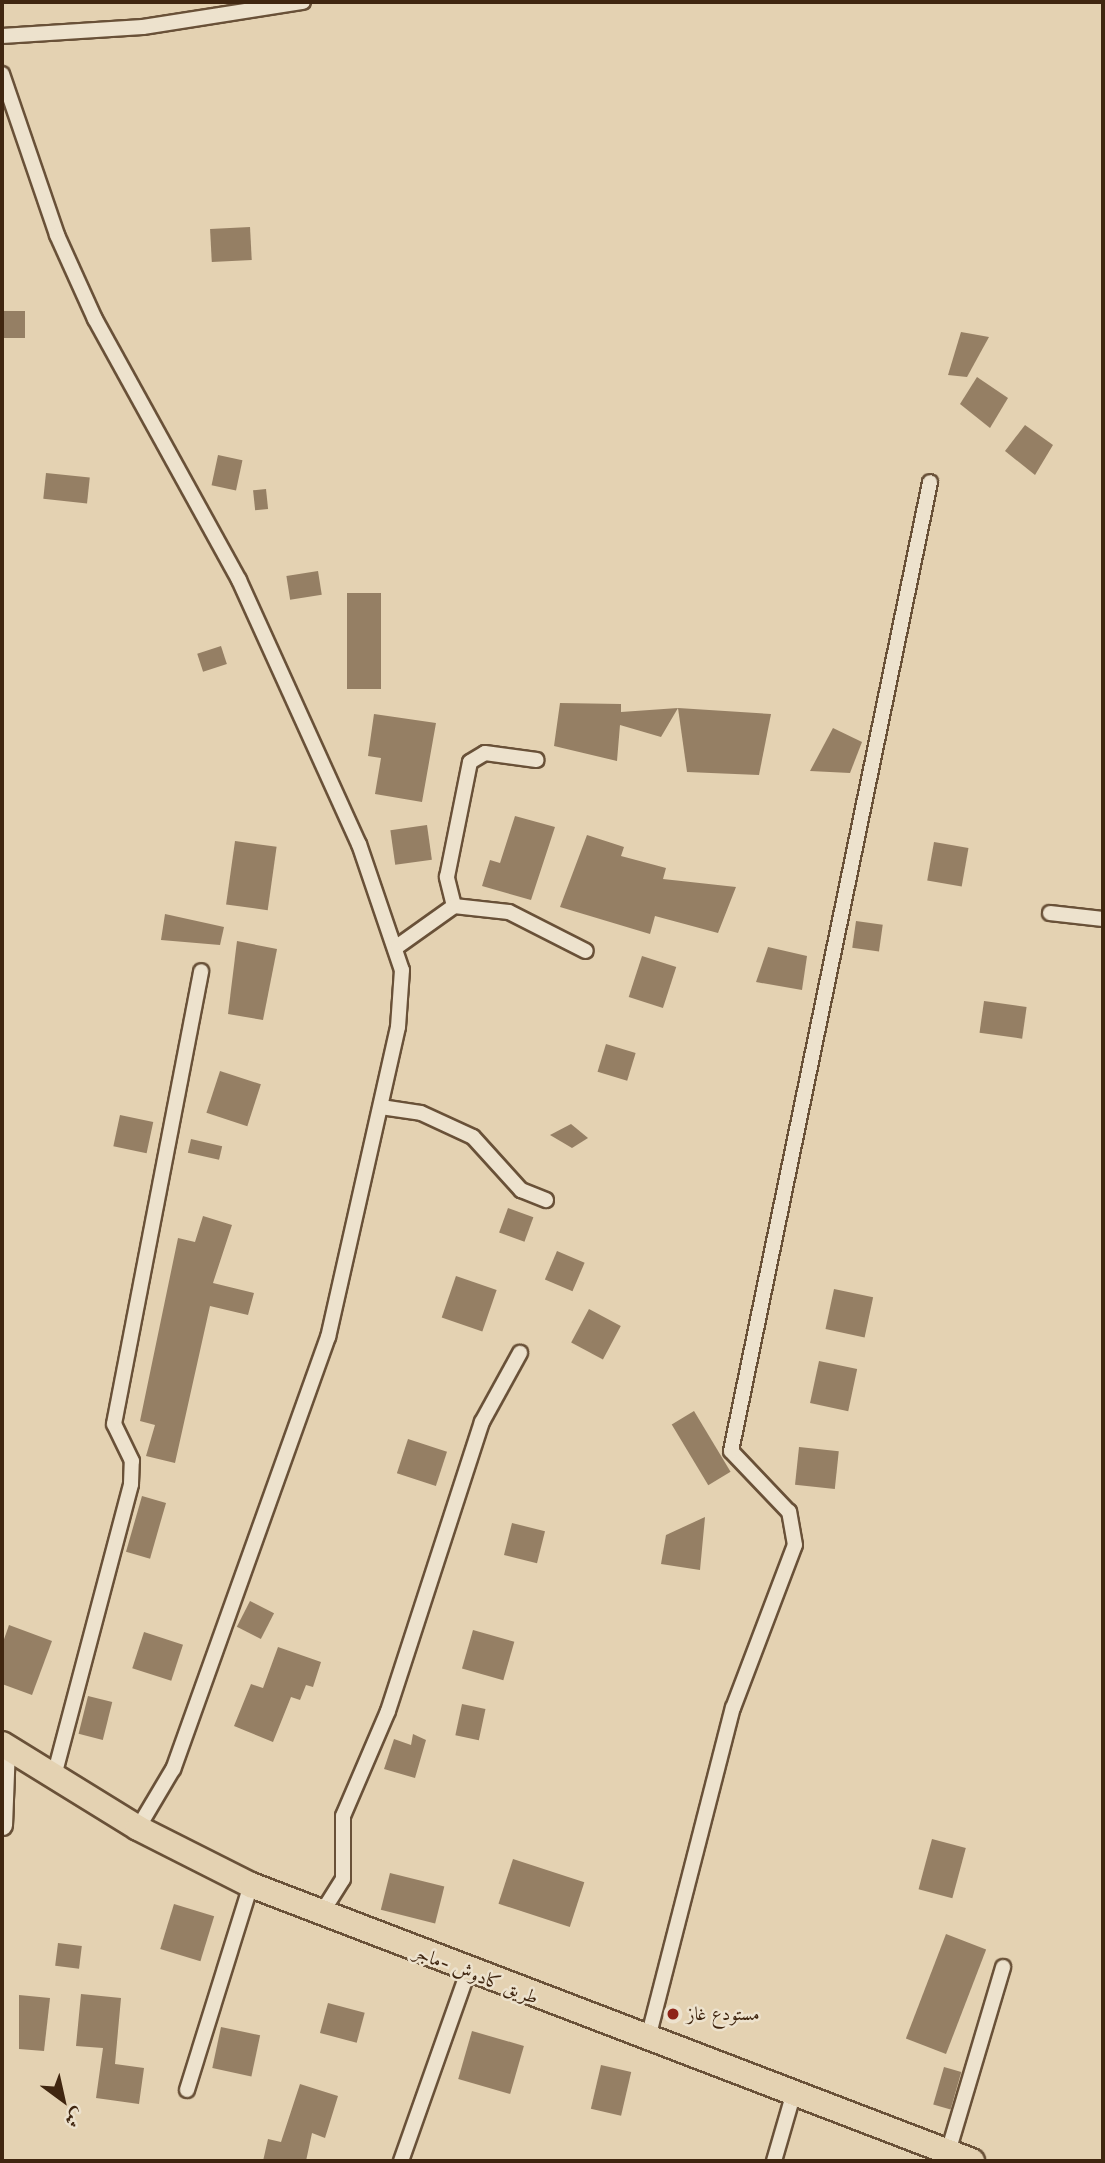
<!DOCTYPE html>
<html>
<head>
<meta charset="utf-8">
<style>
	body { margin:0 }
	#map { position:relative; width:1105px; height:2163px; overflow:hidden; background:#e4d2b2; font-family:"Libre Caslon Text",Amiri,serif }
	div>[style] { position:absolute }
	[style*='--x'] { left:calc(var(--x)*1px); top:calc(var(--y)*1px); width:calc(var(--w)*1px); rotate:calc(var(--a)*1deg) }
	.building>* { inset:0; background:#957f64; transform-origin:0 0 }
	.roads { filter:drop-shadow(2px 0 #695138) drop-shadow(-2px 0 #695138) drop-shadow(0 2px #695138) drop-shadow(0 -2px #695138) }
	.street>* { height:14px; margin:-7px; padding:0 7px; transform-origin:7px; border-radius:7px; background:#ede2cd }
	.secondary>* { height:19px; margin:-9.5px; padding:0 9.5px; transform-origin:9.5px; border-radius:9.5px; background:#ede2cd }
	.highway>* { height:24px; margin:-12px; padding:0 12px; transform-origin:12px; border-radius:12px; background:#e4d2b2 }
	.dots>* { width:19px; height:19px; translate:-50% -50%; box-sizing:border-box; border:4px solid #ede2cd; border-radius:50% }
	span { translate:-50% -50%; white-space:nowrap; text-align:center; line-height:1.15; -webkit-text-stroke:5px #ede2cd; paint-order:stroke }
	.street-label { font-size:19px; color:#402610 }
	.poi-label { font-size:19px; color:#402610 }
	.left { translate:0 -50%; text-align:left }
	.frame { position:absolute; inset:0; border:4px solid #402610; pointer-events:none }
	.north { position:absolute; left:28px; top:2065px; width:70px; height:70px; -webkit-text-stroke:5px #ede2cd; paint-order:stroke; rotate:147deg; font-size:19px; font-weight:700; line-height:28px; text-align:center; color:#402610 }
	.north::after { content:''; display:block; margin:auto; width:24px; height:32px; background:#402610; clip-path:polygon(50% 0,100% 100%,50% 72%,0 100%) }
</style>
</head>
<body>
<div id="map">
	<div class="building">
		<i style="left:250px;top:227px;width:33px;height:40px;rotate:87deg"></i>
		<i style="left:2px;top:311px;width:23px;height:27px"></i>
		<i style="clip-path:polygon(961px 332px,989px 337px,967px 377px,948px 375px)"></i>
		<i style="clip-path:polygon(977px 377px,1008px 398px,990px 428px,960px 404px)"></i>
		<i style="clip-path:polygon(1025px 425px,1053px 445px,1035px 475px,1005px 451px)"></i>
		<i style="left:218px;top:455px;width:25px;height:31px;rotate:12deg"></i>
		<i style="left:46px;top:473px;width:44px;height:26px;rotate:6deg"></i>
		<i style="left:266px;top:489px;width:20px;height:13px;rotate:84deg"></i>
		<i style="left:318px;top:571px;width:24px;height:32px;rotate:81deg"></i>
		<i style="left:347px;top:593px;width:34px;height:96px"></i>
		<i style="left:221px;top:646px;width:19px;height:25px;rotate:72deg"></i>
		<i style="clip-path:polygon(560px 703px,621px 704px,621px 712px,678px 708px,661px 737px,620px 725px,617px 761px,554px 746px)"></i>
		<i style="clip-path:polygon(678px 708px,771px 714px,759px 775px,687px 772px)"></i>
		<i style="clip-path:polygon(374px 714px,436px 723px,422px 802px,375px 794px,381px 758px,368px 756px)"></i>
		<i style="clip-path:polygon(833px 728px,862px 742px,850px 773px,810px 771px)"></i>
		<i style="clip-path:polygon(515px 816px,555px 827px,531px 900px,482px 886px,490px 860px,500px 863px)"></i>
		<i style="left:427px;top:825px;width:35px;height:37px;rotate:82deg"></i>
		<i style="clip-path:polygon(587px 835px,624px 847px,621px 856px,666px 868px,663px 879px,736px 887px,718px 933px,655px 916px,650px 934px,560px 907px)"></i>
		<i style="left:235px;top:841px;width:42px;height:64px;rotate:8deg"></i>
		<i style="left:934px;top:842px;width:35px;height:39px;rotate:10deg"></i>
		<i style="clip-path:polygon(165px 914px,224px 927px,220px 945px,161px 940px)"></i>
		<i style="left:856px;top:921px;width:27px;height:27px;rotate:8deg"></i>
		<i style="clip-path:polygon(237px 941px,277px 949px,263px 1020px,228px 1014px)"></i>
		<i style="clip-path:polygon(768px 947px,807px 956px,802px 990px,756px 982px)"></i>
		<i style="left:642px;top:956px;width:36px;height:43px;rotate:18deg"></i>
		<i style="left:984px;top:1001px;width:43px;height:32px;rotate:8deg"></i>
		<i style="left:606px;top:1044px;width:31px;height:29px;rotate:17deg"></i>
		<i style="left:220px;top:1071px;width:43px;height:44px;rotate:18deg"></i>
		<i style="left:120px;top:1115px;width:34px;height:32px;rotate:12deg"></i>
		<i style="clip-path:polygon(571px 1124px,588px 1138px,572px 1148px,550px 1135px)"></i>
		<i style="left:191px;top:1139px;width:32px;height:14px;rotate:13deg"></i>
		<i style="left:508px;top:1208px;width:27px;height:26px;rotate:20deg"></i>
		<i style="clip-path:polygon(203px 1216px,232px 1225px,213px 1283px,254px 1293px,248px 1315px,210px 1306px,175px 1463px,146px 1456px,155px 1425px,140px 1421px,178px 1238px,195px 1242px)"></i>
		<i style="left:557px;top:1251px;width:30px;height:31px;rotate:23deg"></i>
		<i style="left:456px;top:1276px;width:43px;height:44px;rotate:19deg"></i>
		<i style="left:834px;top:1289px;width:40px;height:41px;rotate:12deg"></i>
		<i style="left:589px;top:1309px;width:36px;height:38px;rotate:28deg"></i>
		<i style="left:819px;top:1361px;width:39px;height:43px;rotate:12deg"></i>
		<i style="left:694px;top:1411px;width:71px;height:26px;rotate:59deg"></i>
		<i style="left:408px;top:1439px;width:41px;height:36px;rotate:18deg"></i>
		<i style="left:799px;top:1447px;width:40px;height:38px;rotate:6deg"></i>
		<i style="left:142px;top:1496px;width:25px;height:58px;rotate:16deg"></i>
		<i style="clip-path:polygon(705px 1517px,700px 1570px,661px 1564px,666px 1535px)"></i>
		<i style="left:512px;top:1523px;width:34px;height:33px;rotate:14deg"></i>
		<i style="left:250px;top:1601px;width:27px;height:29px;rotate:27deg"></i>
		<i style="clip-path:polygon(9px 1625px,52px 1641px,32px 1695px,2px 1684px,2px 1645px)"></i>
		<i style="left:473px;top:1630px;width:43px;height:40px;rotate:16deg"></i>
		<i style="left:144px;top:1632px;width:41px;height:38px;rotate:18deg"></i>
		<i style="clip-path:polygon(278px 1647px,321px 1662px,313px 1687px,306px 1685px,300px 1700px,291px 1697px,273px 1742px,234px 1726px,251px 1684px,263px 1688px)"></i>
		<i style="left:88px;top:1696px;width:25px;height:39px;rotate:14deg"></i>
		<i style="left:462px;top:1704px;width:24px;height:32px;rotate:12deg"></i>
		<i style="clip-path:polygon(413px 1734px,426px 1740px,415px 1778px,384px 1769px,394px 1739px,411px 1745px)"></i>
		<i style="left:932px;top:1839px;width:35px;height:52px;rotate:15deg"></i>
		<i style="left:513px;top:1859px;width:75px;height:47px;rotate:18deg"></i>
		<i style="left:390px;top:1873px;width:56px;height:38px;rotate:14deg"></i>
		<i style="left:174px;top:1904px;width:42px;height:47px;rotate:17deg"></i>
		<i style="left:946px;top:1934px;width:43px;height:112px;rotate:21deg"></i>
		<i style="left:58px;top:1943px;width:24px;height:23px;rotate:7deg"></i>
		<i style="clip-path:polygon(81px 1994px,121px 1998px,115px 2064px,144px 2068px,139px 2104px,96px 2098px,103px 2048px,76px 2046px)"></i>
		<i style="clip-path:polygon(19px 1995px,50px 1998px,44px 2051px,19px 2049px)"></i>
		<i style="left:328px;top:2003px;width:38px;height:31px;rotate:15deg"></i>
		<i style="left:221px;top:2027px;width:40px;height:42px;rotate:12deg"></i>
		<i style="left:472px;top:2031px;width:54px;height:50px;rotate:16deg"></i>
		<i style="left:601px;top:2065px;width:31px;height:45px;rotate:13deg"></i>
		<i style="left:944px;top:2067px;width:18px;height:39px;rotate:16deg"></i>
		<i style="clip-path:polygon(300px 2084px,338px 2096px,325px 2138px,312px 2133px,306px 2161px,263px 2161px,268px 2139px,281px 2142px)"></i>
	</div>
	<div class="roads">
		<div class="street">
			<i style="--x:2;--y:36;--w:141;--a:-3.7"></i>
			<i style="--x:143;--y:27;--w:162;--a:-8.9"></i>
			<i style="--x:2;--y:74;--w:170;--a:71.1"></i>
			<i style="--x:57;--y:235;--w:92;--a:65.7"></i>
			<i style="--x:95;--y:319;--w:298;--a:61.1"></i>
			<i style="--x:239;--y:580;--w:290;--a:65.6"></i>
			<i style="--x:359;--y:844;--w:133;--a:71.2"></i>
			<i style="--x:402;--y:970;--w:57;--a:94"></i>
			<i style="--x:398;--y:1027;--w:318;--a:102.7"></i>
			<i style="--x:328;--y:1337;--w:459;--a:109.7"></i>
			<i style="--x:173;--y:1769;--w:69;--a:120.7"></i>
			<i style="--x:454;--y:906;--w:30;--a:-104"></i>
			<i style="--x:447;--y:877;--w:117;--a:-78.7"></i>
			<i style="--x:470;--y:762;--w:17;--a:-31"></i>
			<i style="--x:485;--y:753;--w:52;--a:7.7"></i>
			<i style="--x:1050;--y:913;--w:53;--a:6.5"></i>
			<i style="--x:398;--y:946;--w:69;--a:-35.5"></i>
			<i style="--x:454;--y:906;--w:55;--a:6.2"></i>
			<i style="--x:509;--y:912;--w:86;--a:26.9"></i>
			<i style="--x:381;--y:1107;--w:40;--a:8.5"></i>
			<i style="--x:421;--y:1113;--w:57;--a:24.8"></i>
			<i style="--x:473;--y:1137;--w:72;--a:47.8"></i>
			<i style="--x:521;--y:1190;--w:27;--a:22"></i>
			<i style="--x:54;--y:1776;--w:302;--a:-75.2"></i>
			<i style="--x:131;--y:1484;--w:23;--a:-88"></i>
			<i style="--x:132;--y:1461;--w:41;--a:-115.9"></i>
			<i style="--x:114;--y:1424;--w:461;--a:-79.1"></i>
			<i style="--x:321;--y:1914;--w:41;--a:-57.8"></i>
			<i style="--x:343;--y:1879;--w:63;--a:-90"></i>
			<i style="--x:343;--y:1816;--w:114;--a:-66.8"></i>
			<i style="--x:388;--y:1711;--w:304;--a:-72"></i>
			<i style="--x:482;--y:1422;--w:79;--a:-61.2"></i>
			<i style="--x:648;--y:2038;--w:341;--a:-75.6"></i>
			<i style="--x:733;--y:1708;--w:174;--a:-69.2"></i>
			<i style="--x:795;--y:1545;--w:34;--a:-100"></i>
			<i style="--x:789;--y:1512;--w:84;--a:-133.6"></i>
			<i style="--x:731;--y:1451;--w:989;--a:-78.39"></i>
			<i style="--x:187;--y:2090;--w:215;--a:-72.7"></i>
			<i style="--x:948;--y:2152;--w:193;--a:-73.4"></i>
			<i style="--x:401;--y:2161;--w:201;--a:-70.5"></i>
			<i style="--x:774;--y:2161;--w:72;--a:-73.8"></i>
		</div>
		<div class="secondary">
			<i style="--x:2;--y:1825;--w:79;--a:-87.8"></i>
		</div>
		<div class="highway">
			<i style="--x:2;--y:1744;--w:160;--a:31.7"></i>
			<i style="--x:138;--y:1828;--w:127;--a:26.8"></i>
			<i style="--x:251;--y:1885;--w:772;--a:20.95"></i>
		</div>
	</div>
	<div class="dots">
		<i style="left:673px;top:2014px;background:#8f2418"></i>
	</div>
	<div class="street-label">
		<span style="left:476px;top:1975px;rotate:21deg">طريق كادوش -ماجر</span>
	</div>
	<div class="poi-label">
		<span class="left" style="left:687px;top:2014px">مستودع غاز</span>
	</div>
	<div class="frame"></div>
	<div class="north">ش</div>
</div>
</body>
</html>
